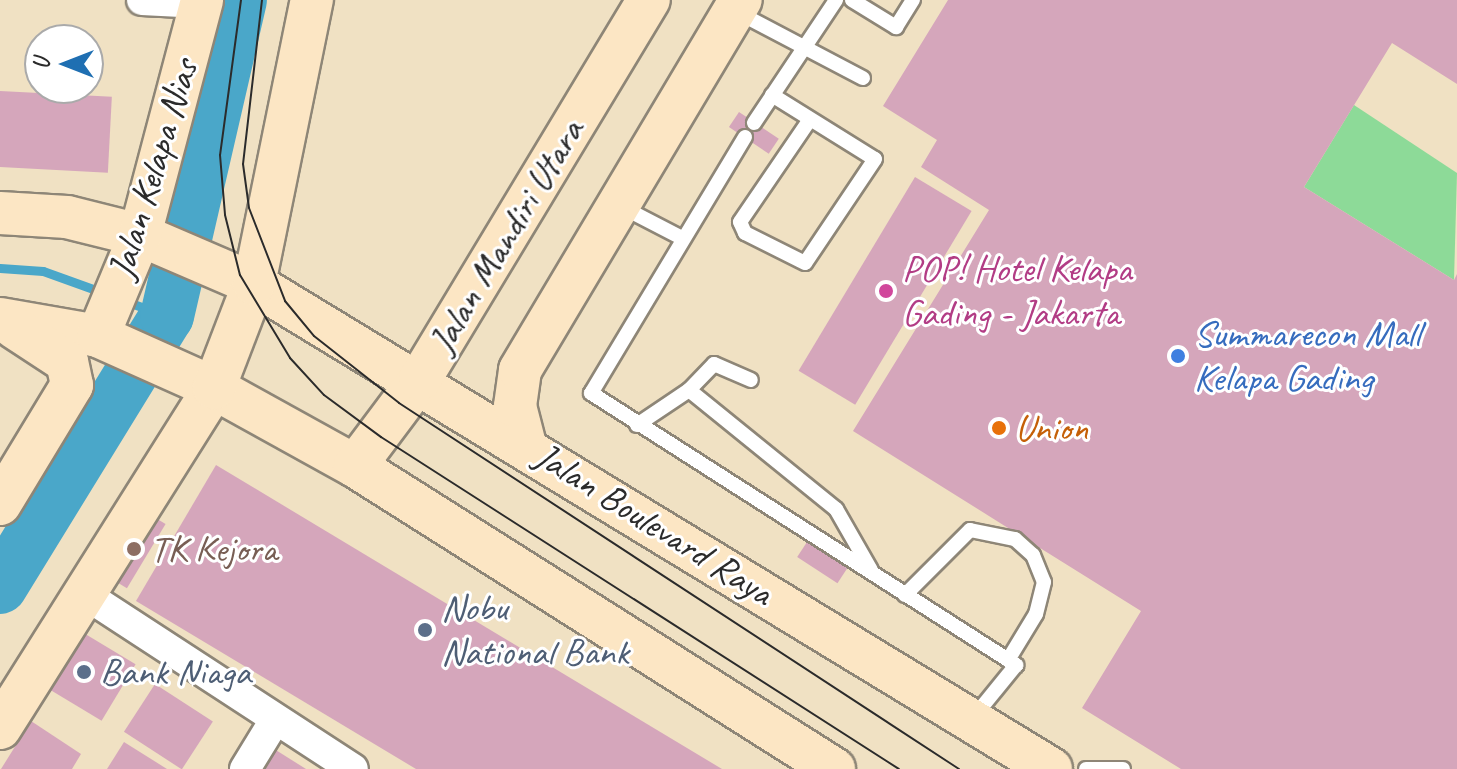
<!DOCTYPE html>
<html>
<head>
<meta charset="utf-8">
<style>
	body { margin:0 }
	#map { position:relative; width:1457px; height:769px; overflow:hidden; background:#f0e1c3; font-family:Caveat,sans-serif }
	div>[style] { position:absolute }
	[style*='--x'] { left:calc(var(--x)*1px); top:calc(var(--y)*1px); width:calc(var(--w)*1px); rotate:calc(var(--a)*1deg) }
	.green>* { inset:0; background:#8dda98 }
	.stream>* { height:9px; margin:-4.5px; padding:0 4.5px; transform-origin:4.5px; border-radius:4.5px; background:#4aa7c9 }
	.river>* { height:54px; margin:-27px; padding:0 27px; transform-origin:27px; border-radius:27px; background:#4aa7c9 }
	.building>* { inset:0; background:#d5a6bb; transform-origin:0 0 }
	.roads { filter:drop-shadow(2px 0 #8e8677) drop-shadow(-2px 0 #8e8677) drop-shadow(0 2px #8e8677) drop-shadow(0 -2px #8e8677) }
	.lane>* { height:14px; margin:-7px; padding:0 7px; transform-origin:7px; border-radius:7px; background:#fff }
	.street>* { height:30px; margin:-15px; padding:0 15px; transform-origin:15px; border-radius:15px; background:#fff }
	.secondary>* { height:42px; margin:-21px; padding:0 21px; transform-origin:21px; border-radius:21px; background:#fce6c4 }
	.tram>* { height:2px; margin:-1px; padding:0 1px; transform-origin:1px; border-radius:1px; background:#2b2b2b }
	.dots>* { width:22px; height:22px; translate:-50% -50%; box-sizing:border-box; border:4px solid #fff; border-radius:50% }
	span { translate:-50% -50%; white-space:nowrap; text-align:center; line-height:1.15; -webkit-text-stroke:6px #fff; paint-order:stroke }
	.street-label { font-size:38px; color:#2b2b2b }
	.hotel-label { font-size:38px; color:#b23c85 }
	.left { translate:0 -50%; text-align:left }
	.shop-label { font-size:38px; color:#366cbe }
	.food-label { font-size:38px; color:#c56008 }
	.education-label { font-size:38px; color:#785e54 }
	.service-label { font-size:38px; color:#4e5e75 }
	.north { position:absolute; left:24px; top:24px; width:80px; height:80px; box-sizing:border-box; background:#fff; border:2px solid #aaa; border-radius:50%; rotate:270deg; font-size:22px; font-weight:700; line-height:32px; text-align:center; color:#2b2b2b }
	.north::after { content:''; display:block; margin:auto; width:28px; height:36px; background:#1f6fb2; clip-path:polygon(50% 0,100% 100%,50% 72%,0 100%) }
</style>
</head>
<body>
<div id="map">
	<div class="green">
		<i style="clip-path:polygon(1354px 105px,1457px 173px,1454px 280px,1304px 187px)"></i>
	</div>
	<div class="stream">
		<i style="--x:0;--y:268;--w:43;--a:4"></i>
		<i style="--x:43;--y:271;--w:65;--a:19.8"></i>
		<i style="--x:125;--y:301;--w:45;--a:19.7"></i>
	</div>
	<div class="river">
		<i style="--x:0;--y:587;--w:318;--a:-58.4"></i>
		<i style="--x:167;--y:316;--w:324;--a:-77"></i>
	</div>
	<div class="building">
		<i style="clip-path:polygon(948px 0,1457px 0,1457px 84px,1392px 43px,1304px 187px,1454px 280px,1457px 274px,1457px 769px,1181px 769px,1082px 708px,1141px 611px,853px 431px,989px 210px,921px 167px,937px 140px,883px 106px)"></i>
		<i style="left:0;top:91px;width:112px;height:76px;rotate:3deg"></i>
		<i style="left:739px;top:112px;width:48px;height:18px;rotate:34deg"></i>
		<i style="left:915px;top:177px;width:66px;height:226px;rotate:31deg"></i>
		<i style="clip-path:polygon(216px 465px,722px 769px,416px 769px,136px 601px)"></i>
		<i style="left:139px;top:508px;width:31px;height:75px;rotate:31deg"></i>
		<i style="left:807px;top:542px;width:48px;height:18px;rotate:33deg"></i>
		<i style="left:67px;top:623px;width:80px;height:66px;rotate:31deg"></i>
		<i style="left:155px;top:684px;width:69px;height:57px;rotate:33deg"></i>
		<i style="clip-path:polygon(31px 721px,81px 754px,72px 769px,1px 769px)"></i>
		<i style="clip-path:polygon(124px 742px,167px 769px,107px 769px)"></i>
		<i style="clip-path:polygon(271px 747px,306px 769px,258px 769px)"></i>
	</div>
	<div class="roads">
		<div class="lane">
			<i style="--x:852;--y:0;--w:52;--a:31.5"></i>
			<i style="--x:896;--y:27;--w:32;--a:-58"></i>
			<i style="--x:739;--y:13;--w:140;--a:27.7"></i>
			<i style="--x:772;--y:95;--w:121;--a:31.9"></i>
			<i style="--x:875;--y:159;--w:125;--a:123.9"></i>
			<i style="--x:805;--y:263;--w:67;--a:-153.4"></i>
			<i style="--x:745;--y:233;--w:12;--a:-114"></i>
			<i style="--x:740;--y:222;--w:122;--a:-55.7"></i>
			<i style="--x:754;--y:123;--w:148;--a:-56.3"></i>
			<i style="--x:745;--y:137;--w:299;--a:121"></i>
			<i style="--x:591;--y:393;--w:505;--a:32.62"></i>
			<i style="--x:1016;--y:665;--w:68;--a:129.1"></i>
			<i style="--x:622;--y:207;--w:68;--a:27.3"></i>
			<i style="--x:689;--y:390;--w:36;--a:-46"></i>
			<i style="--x:714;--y:364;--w:40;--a:23.4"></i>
			<i style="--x:637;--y:425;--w:63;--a:-33.9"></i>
			<i style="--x:689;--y:390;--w:189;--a:39"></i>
			<i style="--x:836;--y:509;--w:70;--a:60.2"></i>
			<i style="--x:905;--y:595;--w:92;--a:-45"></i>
			<i style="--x:970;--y:530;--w:46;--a:11.3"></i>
			<i style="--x:1015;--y:539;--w:24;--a:42"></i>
			<i style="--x:1033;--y:555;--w:29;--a:68"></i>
			<i style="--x:1044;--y:582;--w:33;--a:104"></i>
			<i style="--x:1036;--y:614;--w:54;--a:121.3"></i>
			<i style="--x:1086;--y:769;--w:37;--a:0"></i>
		</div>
		<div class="street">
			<i style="--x:142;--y:0;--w:59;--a:2.9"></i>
			<i style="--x:83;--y:593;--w:322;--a:33.1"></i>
			<i style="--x:245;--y:769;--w:57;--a:-58.5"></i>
		</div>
		<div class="secondary">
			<i style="--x:0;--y:213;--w:67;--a:3.4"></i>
			<i style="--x:67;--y:217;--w:75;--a:13.9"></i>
			<i style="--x:140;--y:235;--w:124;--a:23.3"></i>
			<i style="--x:254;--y:284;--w:933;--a:31.32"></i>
			<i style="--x:0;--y:319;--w:99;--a:9.8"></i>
			<i style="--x:98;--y:336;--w:127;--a:24.1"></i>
			<i style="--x:214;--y:388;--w:161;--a:29"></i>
			<i style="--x:355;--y:466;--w:567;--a:32.32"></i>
			<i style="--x:98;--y:336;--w:109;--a:-67.4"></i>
			<i style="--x:140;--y:235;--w:243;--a:-75.2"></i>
			<i style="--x:525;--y:445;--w:40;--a:-104.4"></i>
			<i style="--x:515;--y:406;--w:36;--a:-82"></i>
			<i style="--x:520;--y:370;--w:431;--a:-59.2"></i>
			<i style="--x:355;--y:466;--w:109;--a:-53.2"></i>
			<i style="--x:420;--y:379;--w:443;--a:-58.9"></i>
			<i style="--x:0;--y:504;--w:139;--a:-58.8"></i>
			<i style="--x:72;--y:385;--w:24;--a:-102"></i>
			<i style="--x:67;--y:362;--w:62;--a:-146.8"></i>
			<i style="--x:0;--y:728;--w:402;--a:-57.8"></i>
			<i style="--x:214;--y:388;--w:111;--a:-69"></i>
			<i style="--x:254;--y:284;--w:290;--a:-78.5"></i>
		</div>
	</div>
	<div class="tram">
		<i style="--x:241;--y:0;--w:156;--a:97.7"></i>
		<i style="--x:220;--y:155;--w:60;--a:85.2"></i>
		<i style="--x:225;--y:215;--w:62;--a:76"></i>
		<i style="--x:240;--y:275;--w:97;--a:58.9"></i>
		<i style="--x:290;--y:358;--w:50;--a:47.4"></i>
		<i style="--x:324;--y:395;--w:71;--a:36.4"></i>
		<i style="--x:381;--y:437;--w:615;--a:32.66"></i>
		<i style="--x:262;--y:0;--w:165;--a:96.6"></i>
		<i style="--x:243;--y:164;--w:44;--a:82.2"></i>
		<i style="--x:249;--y:208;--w:100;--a:68.8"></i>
		<i style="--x:285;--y:301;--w:45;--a:50.4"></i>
		<i style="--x:314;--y:336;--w:108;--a:38.2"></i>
		<i style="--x:399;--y:403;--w:669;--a:33.17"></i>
	</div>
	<div class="dots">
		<i style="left:886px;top:291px;background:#d1479c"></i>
		<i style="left:1178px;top:356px;background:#3f7fe0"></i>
		<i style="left:999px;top:428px;background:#e8710a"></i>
		<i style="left:134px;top:549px;background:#8d6e63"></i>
		<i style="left:425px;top:630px;background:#5c6f8a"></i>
		<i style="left:84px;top:672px;background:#5c6f8a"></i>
	</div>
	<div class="street-label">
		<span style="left:153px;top:169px;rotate:-73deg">Jalan Kelapa Nias</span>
		<span style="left:506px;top:236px;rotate:-59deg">Jalan Mandiri Utara</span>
		<span style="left:654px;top:524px;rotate:32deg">Jalan Boulevard Raya</span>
	</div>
	<div class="hotel-label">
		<span class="left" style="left:902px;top:291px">POP! Hotel Kelapa<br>Gading - Jakarta</span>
	</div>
	<div class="shop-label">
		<span class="left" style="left:1194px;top:356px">Summarecon Mall<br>Kelapa Gading</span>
	</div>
	<div class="food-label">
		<span class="left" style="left:1015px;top:428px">Union</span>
	</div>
	<div class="education-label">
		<span class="left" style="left:150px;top:549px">TK Kejora</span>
	</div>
	<div class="service-label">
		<span class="left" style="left:441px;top:630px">Nobu<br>National Bank</span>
		<span class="left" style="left:100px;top:672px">Bank Niaga</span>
	</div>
	<div class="north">U</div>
</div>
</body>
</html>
